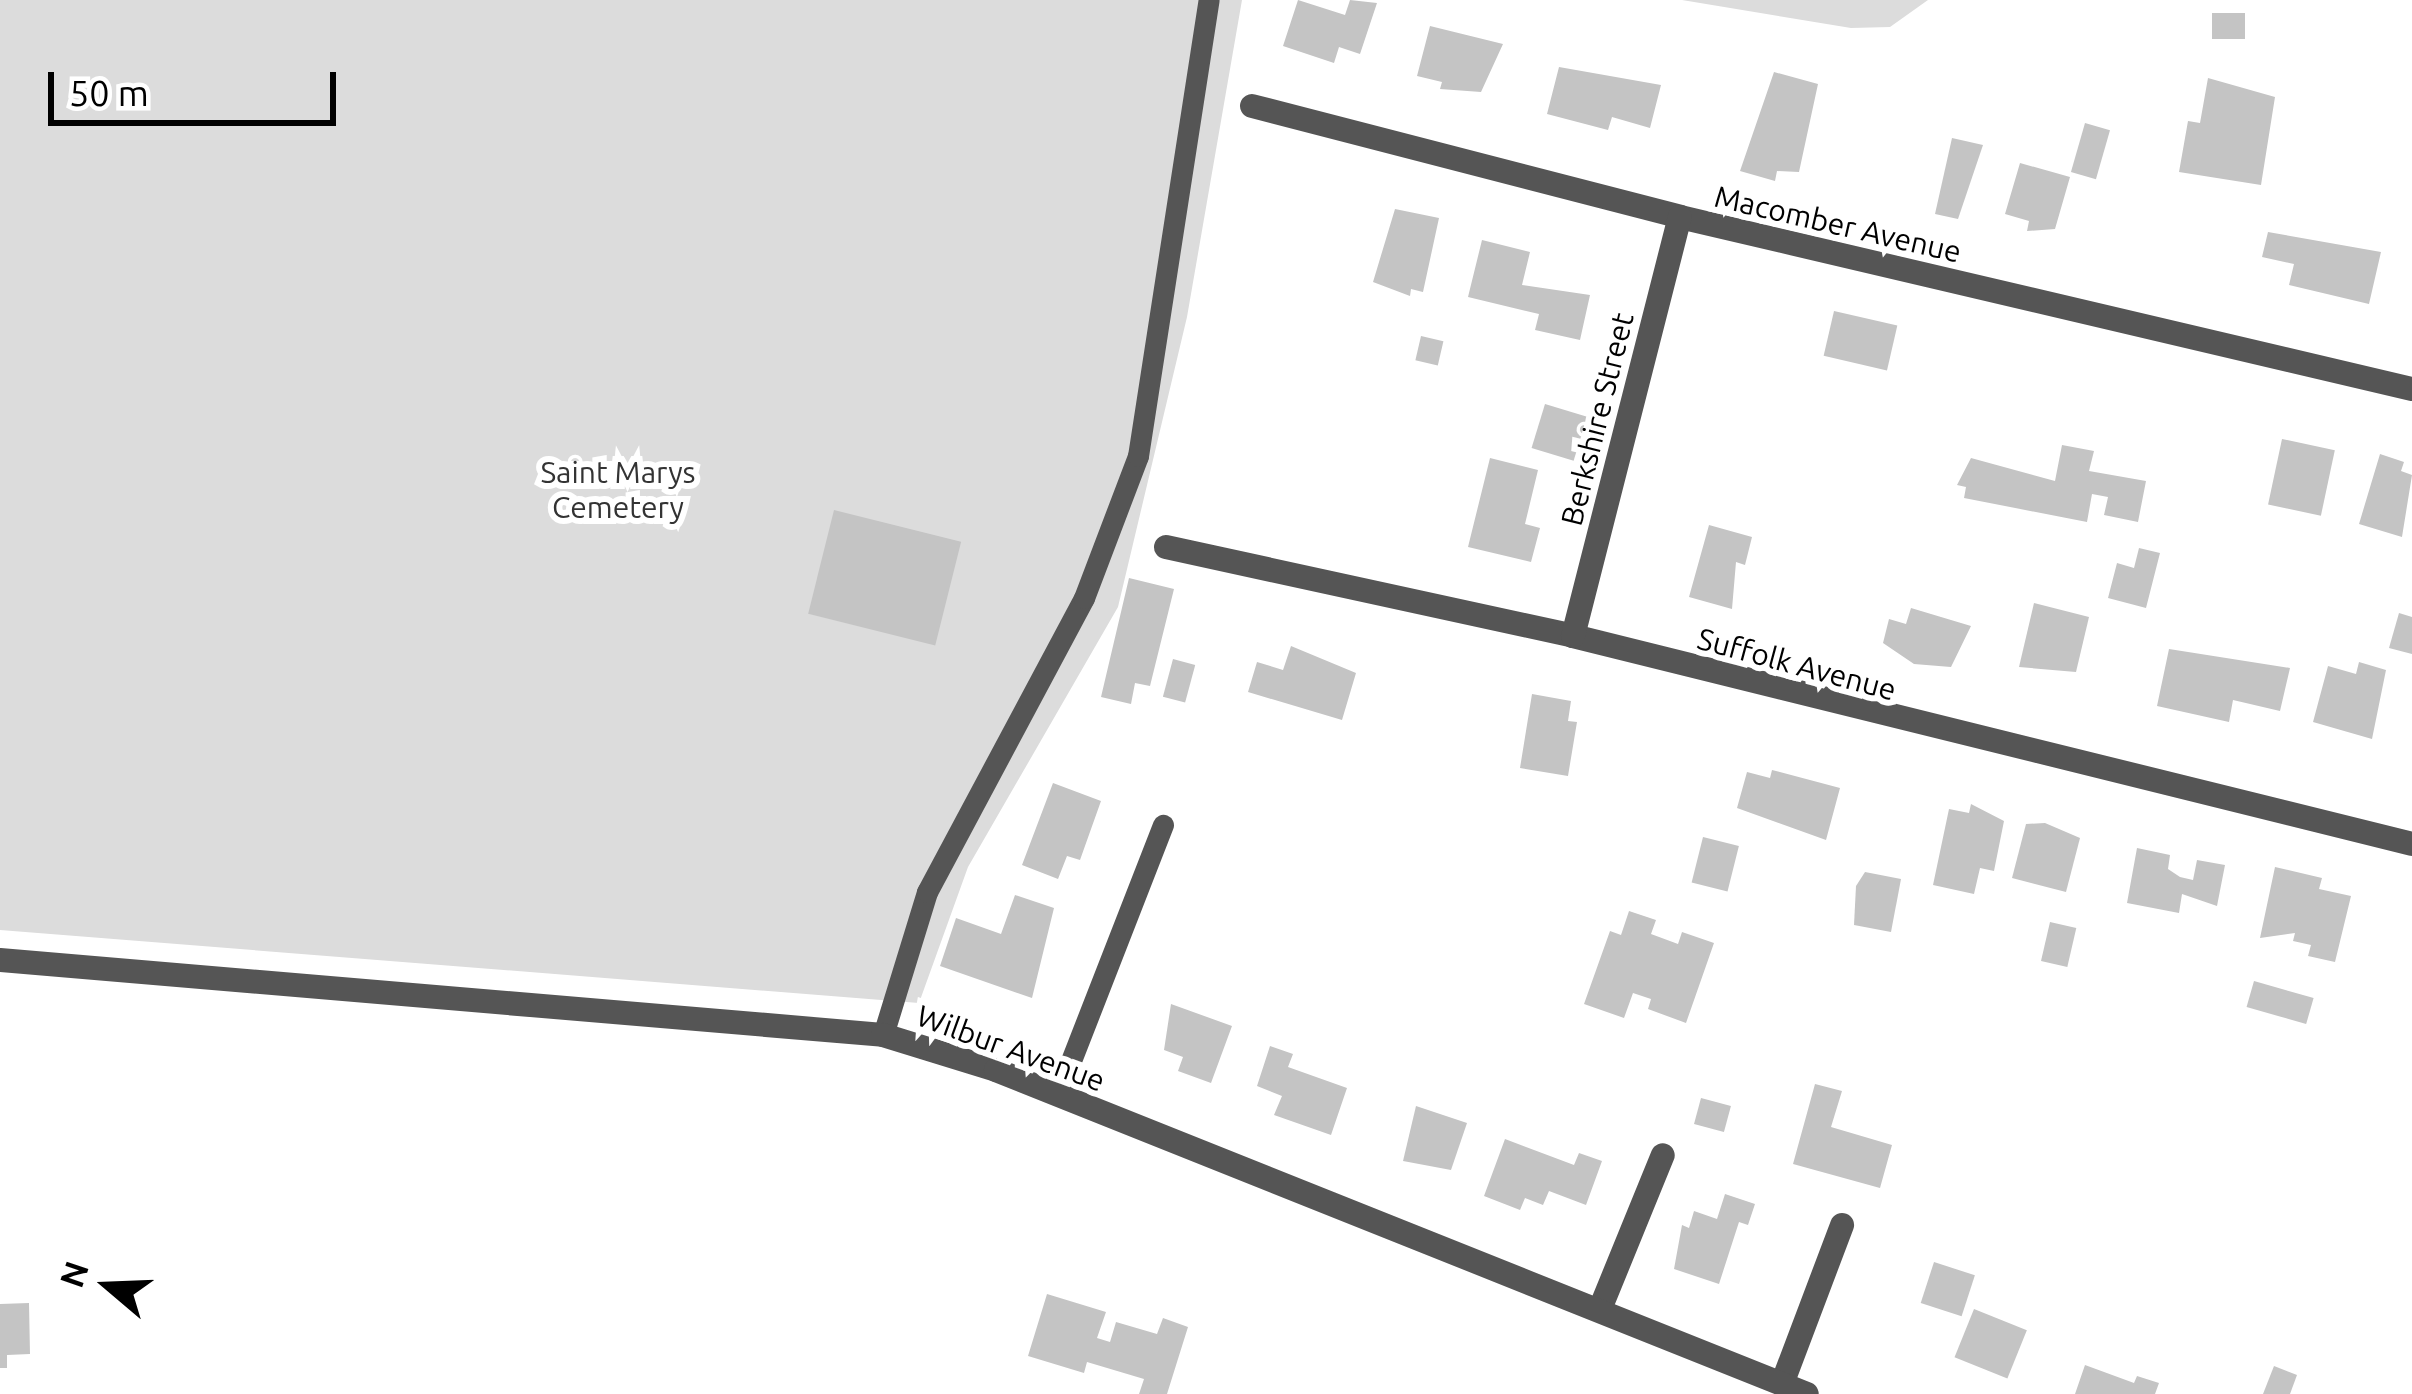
<!DOCTYPE html>
<html>
<head>
<meta charset="utf-8">
<style>
	body { margin:0 }
	#map { position:relative; width:2412px; height:1394px; overflow:hidden; background:#fff; font-family:Ubuntu,sans-serif }
	div>[style] { position:absolute }
	[style*='--x'] { left:calc(var(--x)*1px); top:calc(var(--y)*1px); width:calc(var(--w)*1px); rotate:calc(var(--a)*1deg) }
	.green>* { inset:0; background:#dcdcdc }
	.building>* { inset:0; background:#c4c4c4; transform-origin:0 0 }
	.service>* { height:21px; margin:-10.5px; padding:0 10.5px; transform-origin:10.5px; border-radius:10.5px; background:#555 }
	.minor>* { height:24px; margin:-12px; padding:0 12px; transform-origin:12px; border-radius:12px; background:#555 }
	.tertiary>* { height:24px; margin:-12px; padding:0 12px; transform-origin:12px; border-radius:12px; background:#555 }
	span { translate:-50% -50%; white-space:nowrap; text-align:center; line-height:1.15; -webkit-text-stroke:12px #fff; paint-order:stroke }
	.street-label { font-size:30px; color:#000 }
	.park-label { font-size:30px; color:#333 }
	.north { position:absolute; left:48px; top:1226px; width:120px; height:120px; -webkit-text-stroke:9px #fff; paint-order:stroke; rotate:289deg; font-size:33px; font-weight:700; line-height:48px; text-align:center; color:#000 }
	.north::after { content:''; display:block; margin:auto; width:42px; height:54px; background:#000; clip-path:polygon(50% 0,100% 100%,50% 72%,0 100%) }
	.scale { position:absolute; left:48px; top:72px; width:288px; height:54px; box-sizing:border-box; border:6px solid #000; border-top:0; padding-left:15px; font-size:36px; line-height:42px; white-space:nowrap; color:#000; -webkit-text-stroke:9px #fff; paint-order:stroke }
</style>
</head>
<body>
<div id="map">
	<div class="green">
		<i style="clip-path:polygon(0 0,1242px 0,1187px 317px,1118px 607px,968px 867px,919px 1003px,0 930px)"></i>
		<i style="clip-path:polygon(1682px 0,1928px 0,1890px 27px,1851px 28px)"></i>
	</div>
	<div class="building">
		<i style="clip-path:polygon(1298px 0,1345px 15px,1350px 0,1377px 3px,1360px 54px,1339px 47px,1334px 63px,1283px 46px)"></i>
		<i style="left:2212px;top:13px;width:33px;height:26px"></i>
		<i style="clip-path:polygon(1430px 26px,1503px 44px,1481px 92px,1440px 89px,1442px 82px,1417px 76px)"></i>
		<i style="clip-path:polygon(1559px 67px,1661px 85px,1650px 128px,1612px 117px,1608px 130px,1547px 114px)"></i>
		<i style="clip-path:polygon(1774px 72px,1818px 84px,1799px 172px,1777px 171px,1775px 181px,1740px 171px)"></i>
		<i style="clip-path:polygon(2208px 78px,2275px 97px,2261px 185px,2179px 172px,2188px 121px,2200px 123px)"></i>
		<i style="left:2085px;top:123px;width:26px;height:51px;rotate:16deg"></i>
		<i style="clip-path:polygon(1952px 138px,1983px 145px,1958px 219px,1935px 214px)"></i>
		<i style="clip-path:polygon(2020px 163px,2070px 177px,2055px 229px,2027px 231px,2029px 221px,2005px 214px)"></i>
		<i style="clip-path:polygon(1395px 209px,1439px 218px,1423px 292px,1411px 289px,1410px 296px,1373px 282px)"></i>
		<i style="clip-path:polygon(2268px 232px,2381px 252px,2369px 304px,2289px 285px,2294px 264px,2262px 257px)"></i>
		<i style="clip-path:polygon(1482px 240px,1530px 252px,1522px 285px,1590px 295px,1580px 340px,1535px 330px,1539px 314px,1468px 297px)"></i>
		<i style="left:1834px;top:311px;width:65px;height:46px;rotate:13deg"></i>
		<i style="left:1421px;top:336px;width:23px;height:25px;rotate:13deg"></i>
		<i style="left:1545px;top:404px;width:44px;height:46px;rotate:17deg"></i>
		<i style="left:2282px;top:439px;width:54px;height:67px;rotate:12deg"></i>
		<i style="clip-path:polygon(2062px 445px,2094px 451px,2089px 471px,2146px 481px,2138px 522px,2104px 515px,2108px 497px,2092px 494px,2087px 522px,1964px 498px,1966px 487px,1957px 485px,1971px 458px,2055px 481px)"></i>
		<i style="clip-path:polygon(2380px 454px,2404px 462px,2401px 471px,2412px 475px,2402px 537px,2359px 524px)"></i>
		<i style="clip-path:polygon(1490px 458px,1538px 470px,1525px 524px,1540px 528px,1531px 562px,1468px 547px)"></i>
		<i style="left:834px;top:510px;width:131px;height:107px;rotate:14deg"></i>
		<i style="clip-path:polygon(1709px 525px,1752px 537px,1745px 565px,1736px 562px,1732px 609px,1689px 597px)"></i>
		<i style="clip-path:polygon(2139px 548px,2160px 553px,2146px 608px,2108px 598px,2117px 563px,2134px 568px)"></i>
		<i style="clip-path:polygon(1129px 578px,1174px 589px,1150px 686px,1135px 683px,1131px 704px,1101px 697px)"></i>
		<i style="clip-path:polygon(2034px 603px,2089px 617px,2076px 672px,2019px 667px)"></i>
		<i style="clip-path:polygon(1911px 608px,1971px 626px,1951px 667px,1914px 664px,1883px 643px,1889px 619px,1906px 624px)"></i>
		<i style="clip-path:polygon(2399px 613px,2412px 617px,2412px 654px,2389px 648px)"></i>
		<i style="clip-path:polygon(1291px 646px,1356px 673px,1342px 720px,1248px 692px,1257px 662px,1283px 670px)"></i>
		<i style="clip-path:polygon(2169px 649px,2290px 668px,2280px 711px,2233px 700px,2229px 722px,2157px 706px)"></i>
		<i style="left:1173px;top:659px;width:23px;height:39px;rotate:15deg"></i>
		<i style="clip-path:polygon(2359px 662px,2386px 670px,2372px 739px,2313px 722px,2328px 666px,2356px 674px)"></i>
		<i style="clip-path:polygon(1532px 694px,1571px 701px,1568px 721px,1577px 722px,1568px 776px,1520px 768px)"></i>
		<i style="clip-path:polygon(1772px 770px,1840px 788px,1826px 840px,1737px 808px,1747px 772px,1770px 778px)"></i>
		<i style="clip-path:polygon(1053px 783px,1101px 801px,1080px 860px,1067px 856px,1058px 879px,1022px 865px)"></i>
		<i style="clip-path:polygon(1971px 804px,2004px 821px,1994px 871px,1980px 868px,1974px 894px,1933px 885px,1949px 809px,1969px 813px)"></i>
		<i style="clip-path:polygon(2045px 823px,2080px 838px,2066px 892px,2012px 878px,2026px 824px)"></i>
		<i style="left:1703px;top:837px;width:37px;height:47px;rotate:14deg"></i>
		<i style="clip-path:polygon(2137px 848px,2170px 855px,2168px 869px,2180px 877px,2193px 880px,2197px 860px,2225px 865px,2217px 906px,2182px 894px,2179px 913px,2127px 903px)"></i>
		<i style="clip-path:polygon(2275px 867px,2322px 878px,2319px 889px,2351px 896px,2335px 962px,2308px 956px,2311px 945px,2293px 941px,2295px 933px,2260px 938px)"></i>
		<i style="clip-path:polygon(1865px 872px,1901px 879px,1891px 932px,1854px 925px,1856px 886px)"></i>
		<i style="clip-path:polygon(1015px 895px,1054px 908px,1032px 998px,940px 966px,956px 918px,1001px 934px)"></i>
		<i style="clip-path:polygon(1629px 911px,1656px 920px,1651px 934px,1678px 944px,1682px 932px,1714px 943px,1686px 1023px,1648px 1009px,1651px 999px,1633px 993px,1624px 1018px,1584px 1004px,1610px 931px,1621px 935px)"></i>
		<i style="left:2050px;top:922px;width:27px;height:40px;rotate:13deg"></i>
		<i style="left:2254px;top:981px;width:62px;height:27px;rotate:16deg"></i>
		<i style="clip-path:polygon(1171px 1004px,1232px 1026px,1211px 1083px,1178px 1071px,1183px 1057px,1164px 1050px)"></i>
		<i style="clip-path:polygon(1270px 1046px,1293px 1054px,1288px 1067px,1347px 1088px,1331px 1135px,1274px 1115px,1282px 1096px,1257px 1086px)"></i>
		<i style="clip-path:polygon(1815px 1084px,1842px 1091px,1831px 1127px,1892px 1145px,1880px 1188px,1793px 1164px)"></i>
		<i style="left:1701px;top:1098px;width:31px;height:27px;rotate:15deg"></i>
		<i style="clip-path:polygon(1416px 1106px,1467px 1123px,1451px 1170px,1403px 1161px)"></i>
		<i style="clip-path:polygon(1505px 1139px,1574px 1165px,1579px 1153px,1602px 1161px,1586px 1205px,1549px 1191px,1543px 1205px,1525px 1198px,1520px 1210px,1484px 1196px)"></i>
		<i style="clip-path:polygon(1725px 1194px,1755px 1204px,1748px 1225px,1739px 1222px,1719px 1284px,1674px 1269px,1682px 1225px,1689px 1228px,1694px 1211px,1717px 1219px)"></i>
		<i style="left:1934px;top:1262px;width:43px;height:43px;rotate:18deg"></i>
		<i style="clip-path:polygon(1047px 1294px,1106px 1312px,1097px 1338px,1110px 1342px,1116px 1322px,1157px 1334px,1163px 1318px,1188px 1327px,1167px 1394px,1139px 1394px,1144px 1379px,1087px 1362px,1084px 1373px,1028px 1356px)"></i>
		<i style="clip-path:polygon(29px 1303px,30px 1354px,7px 1355px,7px 1368px,0 1368px,0 1304px)"></i>
		<i style="left:1974px;top:1309px;width:57px;height:52px;rotate:22deg"></i>
		<i style="clip-path:polygon(2085px 1365px,2134px 1383px,2137px 1376px,2159px 1383px,2155px 1394px,2075px 1394px)"></i>
		<i style="clip-path:polygon(2274px 1366px,2297px 1375px,2290px 1394px,2263px 1394px)"></i>
	</div>
	<div class="service">
		<i style="--x:883;--y:1035;--w:150;--a:-72.9"></i>
		<i style="--x:927;--y:892;--w:333;--a:-61.9"></i>
		<i style="--x:1084;--y:598;--w:152;--a:-69.2"></i>
		<i style="--x:1138;--y:456;--w:461;--a:-81.2"></i>
		<i style="--x:1058;--y:1094;--w:289;--a:-68.7"></i>
	</div>
	<div class="minor">
		<i style="--x:1252;--y:106;--w:442;--a:14.5"></i>
		<i style="--x:1680;--y:217;--w:752;--a:13.22"></i>
		<i style="--x:1166;--y:547;--w:417;--a:12.3"></i>
		<i style="--x:1573;--y:636;--w:864;--a:13.92"></i>
		<i style="--x:1573;--y:636;--w:432;--a:-75.7"></i>
		<i style="--x:1600;--y:1309;--w:166;--a:-67.8"></i>
		<i style="--x:1782;--y:1384;--w:170;--a:-69.3"></i>
	</div>
	<div class="tertiary">
		<i style="--x:0;--y:960;--w:886;--a:4.85"></i>
		<i style="--x:883;--y:1035;--w:118;--a:17.2"></i>
		<i style="--x:996;--y:1070;--w:873;--a:21.78"></i>
	</div>
	<div class="street-label">
		<span style="left:1838px;top:224px;rotate:13deg">Macomber Avenue</span>
		<span style="left:1597px;top:419px;rotate:-76deg">Berkshire Street</span>
		<span style="left:1797px;top:664px;rotate:15deg">Suffolk Avenue</span>
		<span style="left:1011px;top:1048px;rotate:20deg">Wilbur Avenue</span>
	</div>
	<div class="park-label">
		<span style="left:618px;top:489px">Saint Marys<br>Cemetery</span>
	</div>
	<div class="north">N</div>
	<div class="scale">50 m</div>
</div>
</body>
</html>
